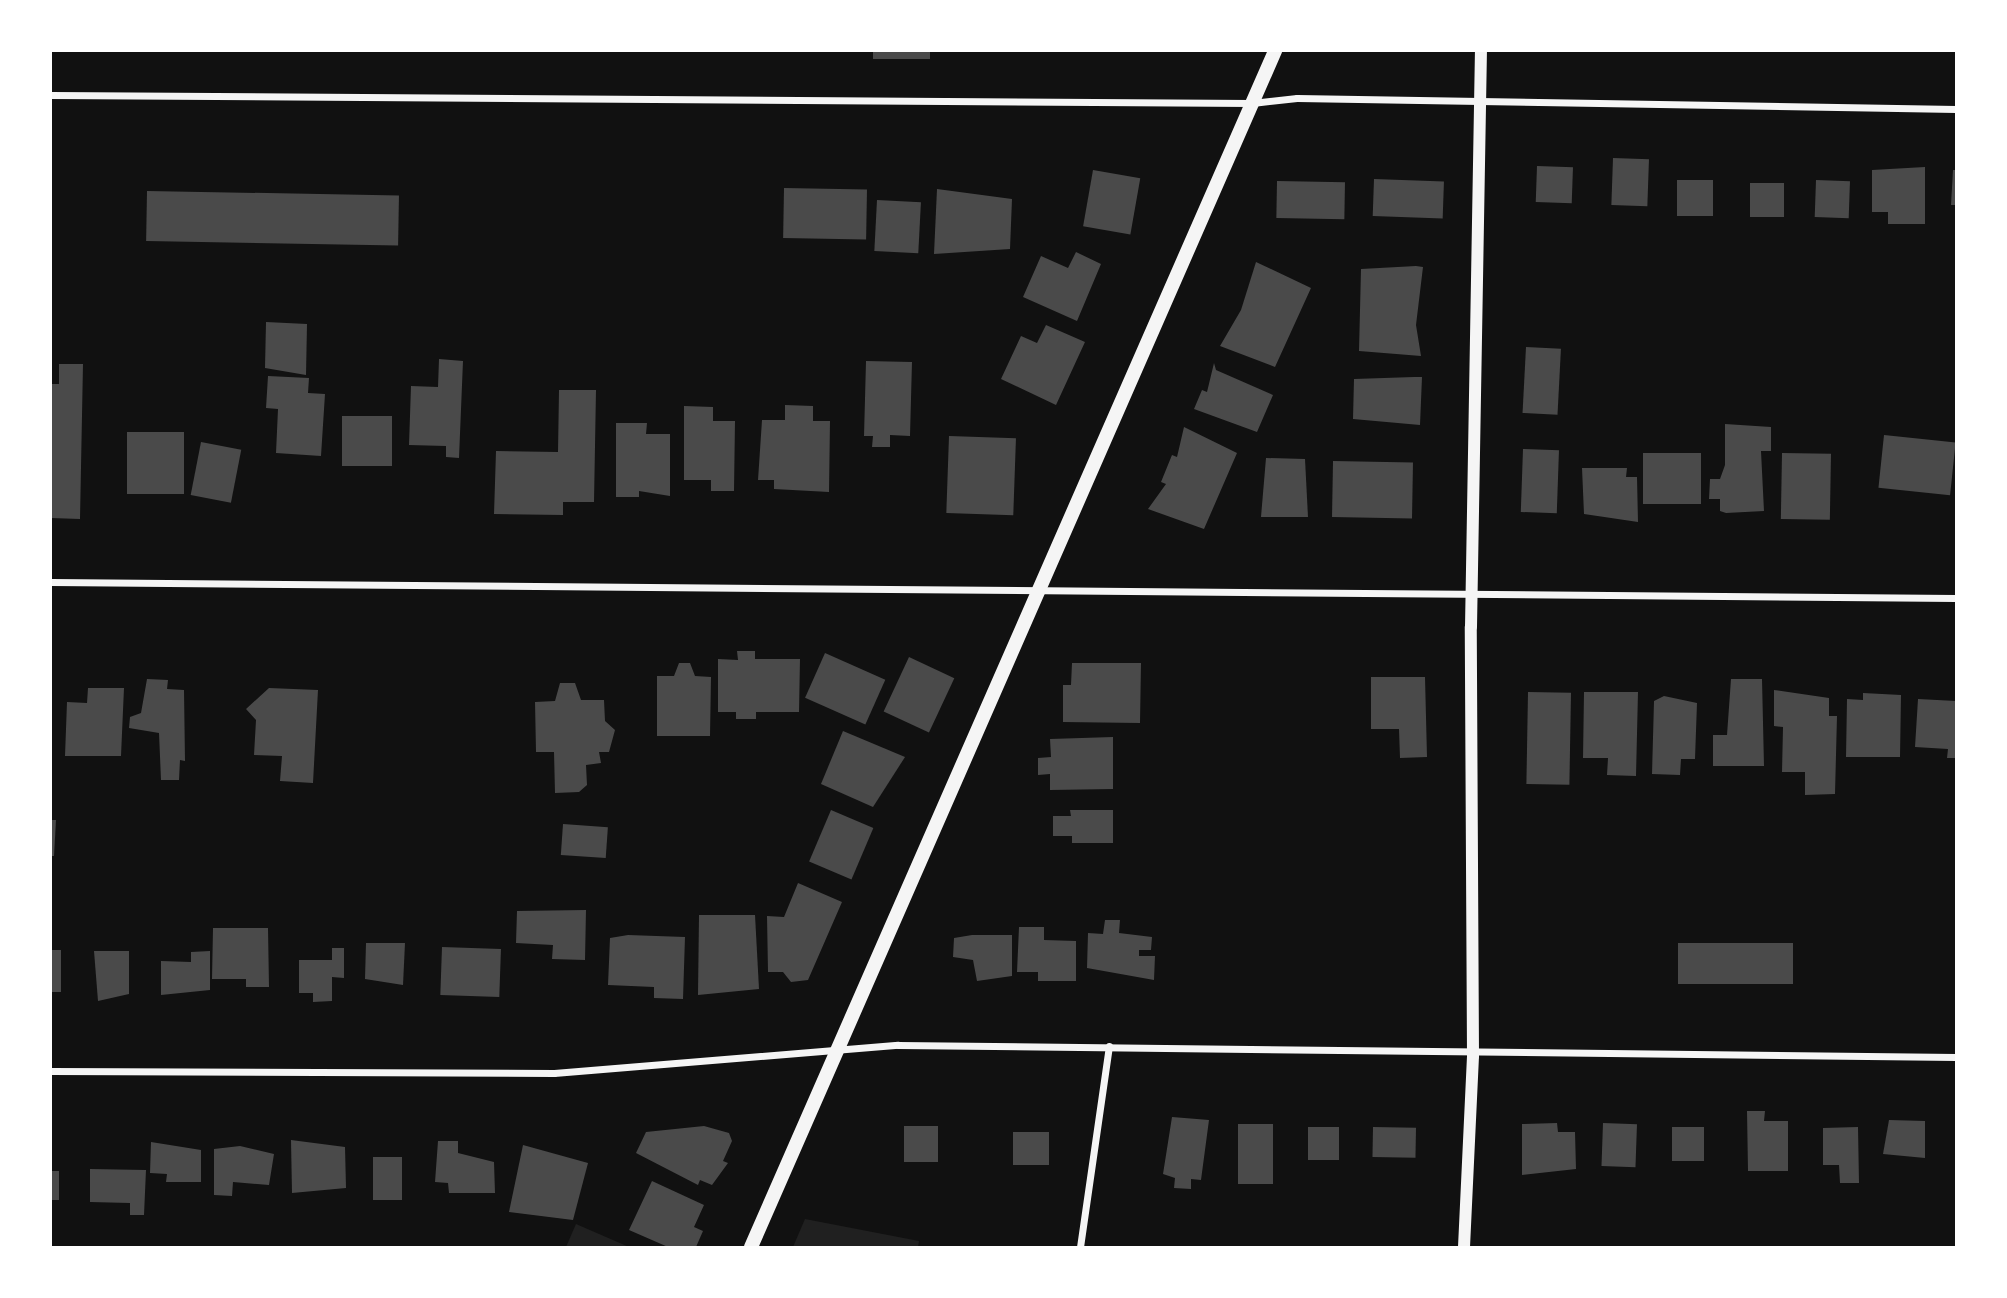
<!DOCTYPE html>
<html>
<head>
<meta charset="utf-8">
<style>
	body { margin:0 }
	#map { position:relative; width:2007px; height:1298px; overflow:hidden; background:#111; font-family:"Open Sans",sans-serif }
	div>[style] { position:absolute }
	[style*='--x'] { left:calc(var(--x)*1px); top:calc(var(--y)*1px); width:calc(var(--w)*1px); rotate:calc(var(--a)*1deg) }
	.green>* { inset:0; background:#202020 }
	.building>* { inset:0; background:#4a4a4a; transform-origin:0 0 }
	.minor>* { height:7px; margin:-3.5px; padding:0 3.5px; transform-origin:3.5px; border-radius:3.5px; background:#f5f5f5 }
	.tertiary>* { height:12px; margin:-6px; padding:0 6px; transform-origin:6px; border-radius:6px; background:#f5f5f5 }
	.secondary>* { height:14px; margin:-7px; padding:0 7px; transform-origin:7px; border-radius:7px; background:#f5f5f5 }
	span { translate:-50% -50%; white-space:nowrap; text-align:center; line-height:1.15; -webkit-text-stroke:5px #fff; paint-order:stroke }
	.frame { position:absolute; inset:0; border:52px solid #fff; pointer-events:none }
</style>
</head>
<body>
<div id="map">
	<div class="green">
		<i style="clip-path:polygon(805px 1219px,919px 1241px,918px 1247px,793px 1247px)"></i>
		<i style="clip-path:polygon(576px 1224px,629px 1247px,566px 1247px)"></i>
	</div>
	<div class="building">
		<i style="left:873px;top:51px;width:57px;height:8px"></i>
		<i style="left:1613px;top:158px;width:36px;height:47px;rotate:2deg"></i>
		<i style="left:1537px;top:166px;width:36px;height:36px;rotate:2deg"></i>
		<i style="clip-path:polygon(1925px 167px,1925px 224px,1888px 224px,1888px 212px,1872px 212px,1872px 170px)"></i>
		<i style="left:1093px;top:170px;width:48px;height:57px;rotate:10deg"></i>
		<i style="clip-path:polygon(1953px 170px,1956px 170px,1956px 205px,1951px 205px)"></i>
		<i style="left:1374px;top:179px;width:70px;height:37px;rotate:2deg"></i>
		<i style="left:1677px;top:180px;width:36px;height:36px"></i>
		<i style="left:1816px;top:180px;width:34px;height:37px;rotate:2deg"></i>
		<i style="left:1277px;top:181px;width:68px;height:37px;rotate:1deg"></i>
		<i style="left:1750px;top:183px;width:34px;height:34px"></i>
		<i style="left:784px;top:188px;width:83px;height:50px;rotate:1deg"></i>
		<i style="clip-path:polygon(937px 189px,1012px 199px,1010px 249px,934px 254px)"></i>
		<i style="left:147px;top:191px;width:252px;height:50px;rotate:1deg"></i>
		<i style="left:877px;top:200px;width:44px;height:51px;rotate:3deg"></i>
		<i style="clip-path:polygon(1076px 252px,1101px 264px,1077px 321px,1023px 297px,1041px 256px,1068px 268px)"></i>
		<i style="clip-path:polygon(1256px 262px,1311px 288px,1275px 367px,1220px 346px,1241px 310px)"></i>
		<i style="clip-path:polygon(1416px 266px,1423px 267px,1416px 325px,1421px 356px,1359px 351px,1361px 269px)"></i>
		<i style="clip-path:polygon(266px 322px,307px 324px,306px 375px,265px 368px)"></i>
		<i style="clip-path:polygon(1046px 325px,1085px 342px,1056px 405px,1001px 379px,1021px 336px,1037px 343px)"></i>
		<i style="left:1526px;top:347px;width:35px;height:66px;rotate:3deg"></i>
		<i style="clip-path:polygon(439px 359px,463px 361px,459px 458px,446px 457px,446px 446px,409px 445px,411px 386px,438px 387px)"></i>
		<i style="clip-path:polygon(866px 361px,912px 362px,910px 436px,890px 435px,890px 447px,872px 447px,873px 436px,864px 436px)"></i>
		<i style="clip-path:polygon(1214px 363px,1216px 370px,1273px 395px,1257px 432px,1194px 409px,1202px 390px,1207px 392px)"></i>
		<i style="clip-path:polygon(59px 364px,83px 364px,80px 519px,51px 518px,51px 384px,59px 384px)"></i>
		<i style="clip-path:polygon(268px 376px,309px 378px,308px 393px,325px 394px,321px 456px,276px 453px,278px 409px,266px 408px)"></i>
		<i style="clip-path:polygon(1414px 377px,1422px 377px,1420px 425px,1353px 419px,1354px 379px)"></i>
		<i style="clip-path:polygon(559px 390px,596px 390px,594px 502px,563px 502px,563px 515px,494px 514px,496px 451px,558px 452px)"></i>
		<i style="clip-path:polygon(785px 405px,813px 406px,813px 421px,830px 421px,829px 492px,774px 489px,774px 480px,758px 480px,762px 420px,785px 420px)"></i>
		<i style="clip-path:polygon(684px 406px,713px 407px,713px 421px,735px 421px,734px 491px,711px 491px,711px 480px,684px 480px)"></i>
		<i style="left:342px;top:416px;width:50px;height:50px"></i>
		<i style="clip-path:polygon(616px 423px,647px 423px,646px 434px,670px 434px,670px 496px,639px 491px,639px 497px,616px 497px)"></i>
		<i style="clip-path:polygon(1725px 424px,1771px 427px,1771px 451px,1761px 451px,1764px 511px,1726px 513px,1720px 511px,1720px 499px,1709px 499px,1710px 479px,1720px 479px,1725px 465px)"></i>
		<i style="clip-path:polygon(1184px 427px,1237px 453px,1204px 529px,1148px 509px,1166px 484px,1161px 482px,1172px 455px,1177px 457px)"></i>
		<i style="left:184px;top:432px;width:62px;height:57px;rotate:90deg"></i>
		<i style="left:1884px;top:435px;width:72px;height:53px;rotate:6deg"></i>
		<i style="left:949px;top:436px;width:67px;height:77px;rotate:2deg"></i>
		<i style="left:201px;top:442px;width:41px;height:54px;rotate:11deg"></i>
		<i style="left:1523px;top:449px;width:36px;height:63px;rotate:2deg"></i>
		<i style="left:1643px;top:453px;width:58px;height:51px"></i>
		<i style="left:1782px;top:453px;width:49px;height:66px;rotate:1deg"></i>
		<i style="clip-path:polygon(1266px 458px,1305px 459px,1308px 517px,1261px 517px)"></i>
		<i style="left:1333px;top:461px;width:80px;height:56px;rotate:1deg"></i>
		<i style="clip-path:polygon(1582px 468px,1627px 468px,1626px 477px,1637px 477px,1638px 522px,1584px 514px)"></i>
		<i style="clip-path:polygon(737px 651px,755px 651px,755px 659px,800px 659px,799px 712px,756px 712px,756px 719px,736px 719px,736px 712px,718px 712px,718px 659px,738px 660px)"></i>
		<i style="left:825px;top:653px;width:66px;height:49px;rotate:24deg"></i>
		<i style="left:909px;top:657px;width:50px;height:60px;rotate:25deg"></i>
		<i style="clip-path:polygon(679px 663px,690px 663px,695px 676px,711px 677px,710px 736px,657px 736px,657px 676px,674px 676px)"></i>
		<i style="clip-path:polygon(1072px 663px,1141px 663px,1140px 723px,1063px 722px,1063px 685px,1071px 685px)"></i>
		<i style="clip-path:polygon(1371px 677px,1425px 677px,1427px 757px,1400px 758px,1399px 729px,1371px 729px)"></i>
		<i style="clip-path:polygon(147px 679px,168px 680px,167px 689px,184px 690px,185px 761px,180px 760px,179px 780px,161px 780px,159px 733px,129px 728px,130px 717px,141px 713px)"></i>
		<i style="clip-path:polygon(1731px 679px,1762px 679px,1764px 766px,1713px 766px,1713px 735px,1727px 735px)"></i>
		<i style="clip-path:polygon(560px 683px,575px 683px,581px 700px,604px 700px,605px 721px,615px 730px,609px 752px,599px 752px,601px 763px,586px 765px,587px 785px,579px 792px,555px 793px,554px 752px,536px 752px,535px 702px,555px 701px)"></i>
		<i style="clip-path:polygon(88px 688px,124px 688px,121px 756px,65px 756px,67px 702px,87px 703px)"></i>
		<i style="clip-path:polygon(269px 688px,318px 690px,313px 783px,280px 781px,282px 756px,254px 755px,256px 720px,246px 709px)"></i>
		<i style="clip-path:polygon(1774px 690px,1829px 698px,1829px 716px,1837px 716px,1835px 794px,1805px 795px,1805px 772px,1782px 772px,1783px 727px,1774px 726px)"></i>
		<i style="left:1528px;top:692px;width:43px;height:92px;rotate:1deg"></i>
		<i style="clip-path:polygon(1584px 692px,1638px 692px,1636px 776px,1607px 775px,1608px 758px,1583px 758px)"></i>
		<i style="clip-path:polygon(1863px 693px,1901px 695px,1900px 757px,1846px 757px,1847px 699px,1863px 700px)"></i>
		<i style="clip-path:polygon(1664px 696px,1697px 703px,1695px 759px,1681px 759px,1680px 775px,1652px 774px,1654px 701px)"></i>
		<i style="clip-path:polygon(1918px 699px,1956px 701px,1956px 758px,1947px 758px,1948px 749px,1915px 747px)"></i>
		<i style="clip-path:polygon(843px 731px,905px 757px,873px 807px,821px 784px)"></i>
		<i style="clip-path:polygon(1113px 737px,1113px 789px,1050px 790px,1050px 774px,1038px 775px,1038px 758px,1051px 757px,1050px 739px)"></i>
		<i style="left:831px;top:810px;width:46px;height:56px;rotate:23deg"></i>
		<i style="clip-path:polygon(1070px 810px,1113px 810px,1113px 843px,1072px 843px,1072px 836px,1053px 836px,1053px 816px,1071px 816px)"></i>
		<i style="clip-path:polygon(51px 820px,56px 820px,54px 856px,51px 856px)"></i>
		<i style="left:563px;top:824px;width:45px;height:31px;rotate:4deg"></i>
		<i style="clip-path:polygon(798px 883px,842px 902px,808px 980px,791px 982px,783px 972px,768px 972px,767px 916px,784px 917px)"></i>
		<i style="clip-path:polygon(586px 910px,585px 960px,552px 959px,553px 945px,516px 943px,517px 911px)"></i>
		<i style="clip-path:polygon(699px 915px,755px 915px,759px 989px,698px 995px)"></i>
		<i style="clip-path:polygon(1105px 920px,1120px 920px,1119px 933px,1152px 937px,1151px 950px,1139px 950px,1139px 956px,1155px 956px,1154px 980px,1087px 968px,1088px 933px,1103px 934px)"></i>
		<i style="clip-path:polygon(1019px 927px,1044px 927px,1044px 940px,1076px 941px,1076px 981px,1038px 981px,1038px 972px,1017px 972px)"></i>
		<i style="clip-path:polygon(213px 928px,268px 928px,269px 987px,246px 987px,246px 979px,212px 979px)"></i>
		<i style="clip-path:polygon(628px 935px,685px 937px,683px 999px,654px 998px,654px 987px,608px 985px,610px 938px)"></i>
		<i style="clip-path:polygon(972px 935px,1012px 935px,1012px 976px,977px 981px,973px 960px,953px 957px,954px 938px)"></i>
		<i style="clip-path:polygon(366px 943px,405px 943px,403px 985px,365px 979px)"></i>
		<i style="left:1678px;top:943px;width:115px;height:41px"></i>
		<i style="left:442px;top:947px;width:59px;height:48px;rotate:2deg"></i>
		<i style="clip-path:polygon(332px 948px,344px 948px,344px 978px,332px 977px,332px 1001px,313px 1002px,313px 993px,299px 993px,299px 960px,332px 960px)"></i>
		<i style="left:51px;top:950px;width:10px;height:42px"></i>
		<i style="clip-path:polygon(94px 951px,129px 951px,129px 994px,98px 1001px)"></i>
		<i style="clip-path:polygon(210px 951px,210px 990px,161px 995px,161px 961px,191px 962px,191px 952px)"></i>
		<i style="clip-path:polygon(1747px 1111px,1765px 1111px,1764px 1121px,1788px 1121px,1788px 1171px,1748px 1171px)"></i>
		<i style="clip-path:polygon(1172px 1117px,1209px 1120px,1201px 1180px,1191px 1179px,1191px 1189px,1174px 1188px,1175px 1178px,1163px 1174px)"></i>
		<i style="clip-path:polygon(1889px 1120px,1925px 1121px,1925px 1158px,1883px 1154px)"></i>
		<i style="clip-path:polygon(1557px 1123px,1558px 1132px,1575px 1132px,1576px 1169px,1522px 1175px,1522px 1124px)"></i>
		<i style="left:1603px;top:1123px;width:34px;height:43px;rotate:2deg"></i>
		<i style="left:1238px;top:1124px;width:35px;height:60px"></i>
		<i style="clip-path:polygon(704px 1126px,729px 1133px,732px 1141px,723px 1161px,728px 1163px,712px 1185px,700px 1180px,698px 1185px,636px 1153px,646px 1132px)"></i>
		<i style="left:938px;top:1126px;width:36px;height:34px;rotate:90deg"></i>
		<i style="left:1308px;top:1127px;width:31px;height:33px"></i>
		<i style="left:1373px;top:1127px;width:43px;height:30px;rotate:1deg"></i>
		<i style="left:1672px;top:1127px;width:32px;height:34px"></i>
		<i style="clip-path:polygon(1858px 1127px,1859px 1183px,1840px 1183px,1839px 1165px,1823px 1165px,1823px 1128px)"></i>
		<i style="left:1013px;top:1132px;width:36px;height:33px"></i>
		<i style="clip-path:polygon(291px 1140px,345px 1147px,346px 1188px,292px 1193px)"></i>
		<i style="clip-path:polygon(438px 1141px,458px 1141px,458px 1153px,494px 1162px,495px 1193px,449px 1193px,448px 1183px,435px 1182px)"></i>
		<i style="clip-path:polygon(151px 1142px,201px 1150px,201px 1182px,166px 1182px,167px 1174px,150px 1173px)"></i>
		<i style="clip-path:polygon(523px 1145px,588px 1163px,573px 1220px,509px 1212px)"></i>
		<i style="clip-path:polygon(240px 1146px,274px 1154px,269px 1185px,233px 1182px,232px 1196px,214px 1195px,214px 1149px)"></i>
		<i style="left:373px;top:1157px;width:29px;height:43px"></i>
		<i style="clip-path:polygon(90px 1169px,146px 1170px,144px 1215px,130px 1215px,130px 1203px,90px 1202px)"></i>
		<i style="left:51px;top:1171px;width:8px;height:29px"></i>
		<i style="clip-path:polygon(652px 1181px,704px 1205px,694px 1227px,703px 1231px,696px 1247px,668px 1247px,629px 1230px)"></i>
	</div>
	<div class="minor">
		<i style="--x:51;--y:95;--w:1201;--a:0.38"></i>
		<i style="--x:1252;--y:103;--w:45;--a:-6.3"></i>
		<i style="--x:1297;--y:98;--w:659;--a:0.96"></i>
		<i style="--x:51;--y:582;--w:1905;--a:0.48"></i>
		<i style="--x:51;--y:1071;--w:503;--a:0.23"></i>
		<i style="--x:554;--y:1073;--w:345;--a:-4.7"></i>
		<i style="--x:898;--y:1045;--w:1058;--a:0.65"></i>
		<i style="--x:1080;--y:1247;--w:203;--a:-81.8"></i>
	</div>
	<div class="tertiary">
		<i style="--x:1464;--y:1247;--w:191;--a:-87.3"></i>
		<i style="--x:1473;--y:1056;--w:429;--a:-90.3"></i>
		<i style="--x:1471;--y:627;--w:576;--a:-89.01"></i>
	</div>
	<div class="secondary">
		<i style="--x:751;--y:1247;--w:1306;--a:-66.34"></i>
	</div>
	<div class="frame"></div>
</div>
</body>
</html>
